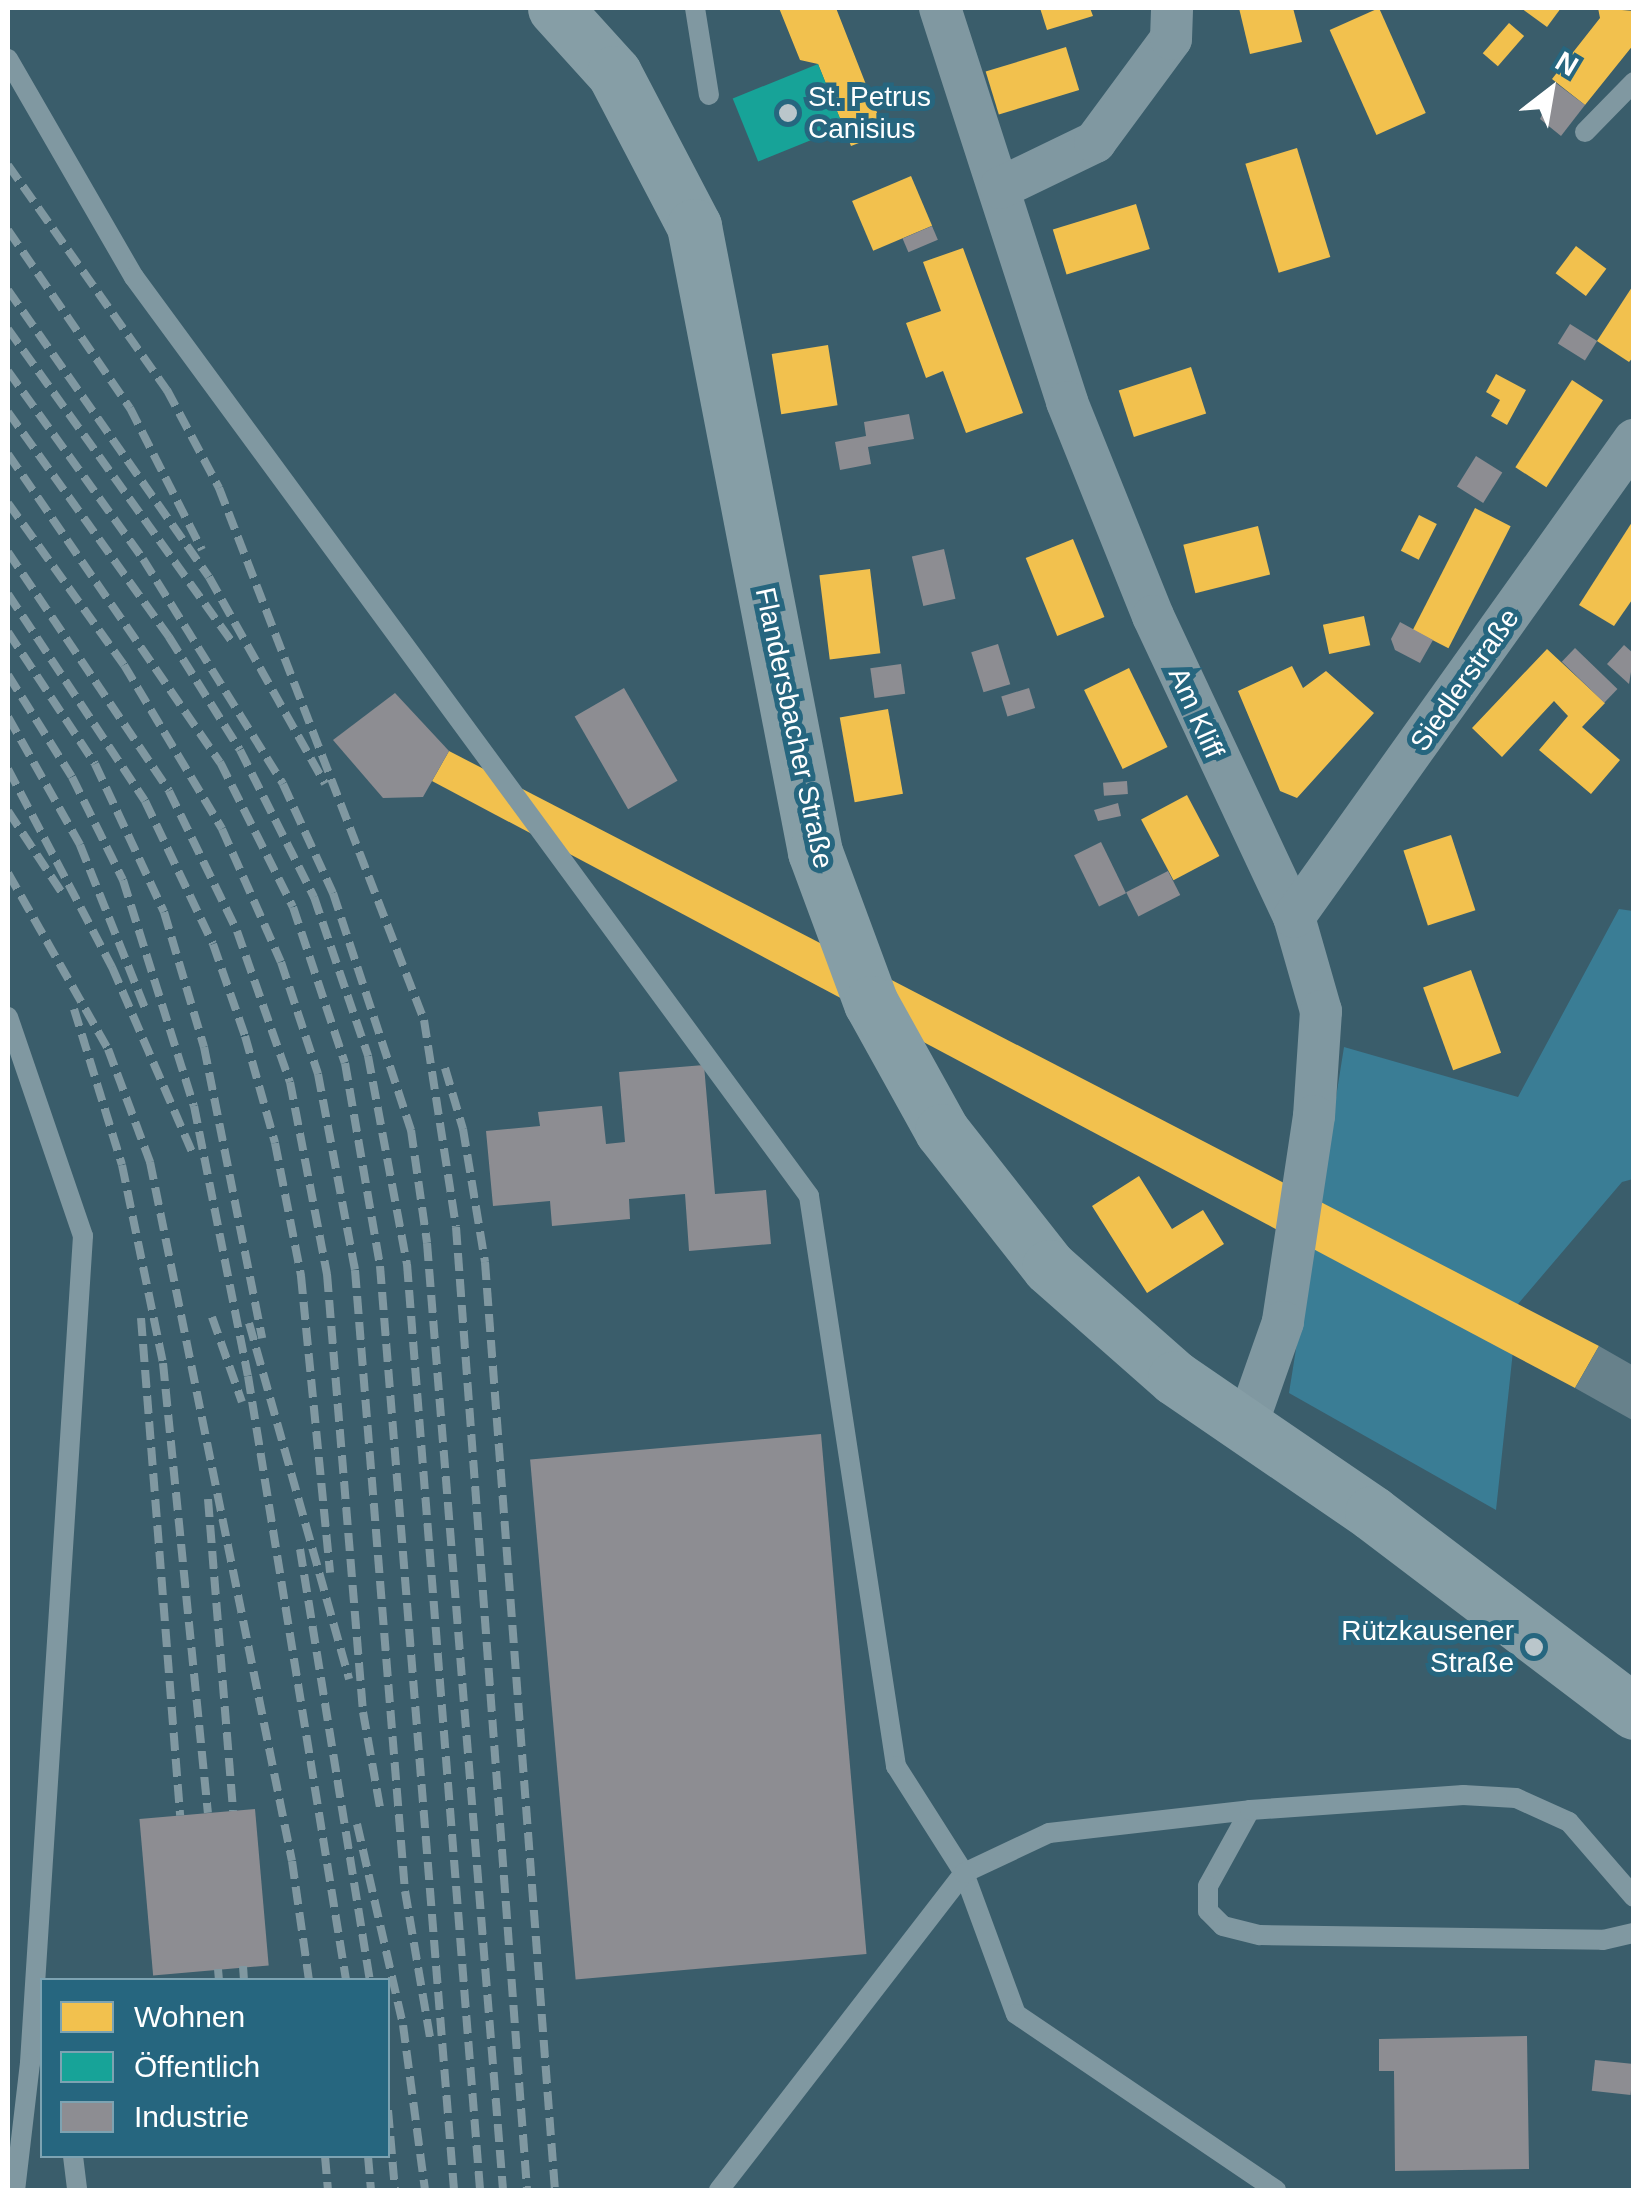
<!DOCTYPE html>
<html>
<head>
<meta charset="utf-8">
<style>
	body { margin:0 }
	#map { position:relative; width:1641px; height:2198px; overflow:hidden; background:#3a5d6b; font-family:Arial,sans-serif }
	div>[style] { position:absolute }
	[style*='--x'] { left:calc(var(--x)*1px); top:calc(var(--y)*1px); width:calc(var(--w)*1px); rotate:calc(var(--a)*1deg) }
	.green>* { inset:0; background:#3a7d95 }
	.homes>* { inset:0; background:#f2c14e; transform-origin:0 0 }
	.public>* { inset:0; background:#17a398; transform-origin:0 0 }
	.industry>* { inset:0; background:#8d8d92; transform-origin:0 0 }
	.building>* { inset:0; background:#67818b }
	.lane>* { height:20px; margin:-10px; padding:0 10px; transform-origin:10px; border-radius:10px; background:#8098a1 }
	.street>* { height:42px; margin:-21px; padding:0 21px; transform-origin:21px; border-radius:21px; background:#8098a1 }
	.secondary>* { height:55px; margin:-27.5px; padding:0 27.5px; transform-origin:27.5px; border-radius:27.5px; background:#869ea6 }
	.rail>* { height:8px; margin-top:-4px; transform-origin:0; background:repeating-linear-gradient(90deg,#8098a1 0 18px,transparent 0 26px) }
	.dots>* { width:28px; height:28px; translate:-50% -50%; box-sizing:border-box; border:5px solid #26667f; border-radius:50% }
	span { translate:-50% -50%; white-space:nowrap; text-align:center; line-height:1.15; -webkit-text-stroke:10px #26667f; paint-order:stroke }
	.poi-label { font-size:28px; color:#fff }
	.left { translate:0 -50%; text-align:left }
	.right { translate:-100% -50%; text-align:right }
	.street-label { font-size:28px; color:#fff }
	.frame { position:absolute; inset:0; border:10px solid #fff; pointer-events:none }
	.legend { position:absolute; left:40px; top:1978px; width:350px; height:180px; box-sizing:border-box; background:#26667f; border:2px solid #7da3b2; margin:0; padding:12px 18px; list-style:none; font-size:30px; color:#fff }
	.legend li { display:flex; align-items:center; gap:20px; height:50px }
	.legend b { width:50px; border:2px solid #7da3b2 }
	.north { position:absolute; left:1501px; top:40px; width:100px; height:100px; -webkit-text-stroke:8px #26667f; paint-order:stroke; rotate:31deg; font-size:28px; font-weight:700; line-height:40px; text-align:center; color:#fff }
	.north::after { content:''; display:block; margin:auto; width:35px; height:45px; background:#fff; clip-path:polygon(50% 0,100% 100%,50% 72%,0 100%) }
</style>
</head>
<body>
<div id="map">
	<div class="green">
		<i style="clip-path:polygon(1619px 909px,1633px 911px,1633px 1179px,1622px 1182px,1518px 1304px,1496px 1510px,1289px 1393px,1344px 1047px,1518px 1097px)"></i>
	</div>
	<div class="homes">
		<i style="clip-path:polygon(779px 8px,836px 8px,885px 133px,851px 146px,818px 64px,800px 60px)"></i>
		<i style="clip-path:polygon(1040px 8px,1090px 8px,1093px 16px,1047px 30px)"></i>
		<i style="clip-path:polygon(1239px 8px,1293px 8px,1302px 42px,1250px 54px)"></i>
		<i style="left:1379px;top:8px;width:115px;height:54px;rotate:66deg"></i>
		<i style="clip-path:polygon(1521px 8px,1561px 8px,1547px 27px)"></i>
		<i style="clip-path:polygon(1598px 8px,1634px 11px,1634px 44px,1585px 105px,1552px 79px,1600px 18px)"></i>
		<i style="left:1509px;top:23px;width:20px;height:40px;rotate:41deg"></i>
		<i style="left:1066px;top:47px;width:45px;height:84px;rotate:73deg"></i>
		<i style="left:1297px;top:148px;width:114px;height:54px;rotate:73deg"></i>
		<i style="left:911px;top:176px;width:54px;height:64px;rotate:67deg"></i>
		<i style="left:1136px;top:204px;width:47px;height:87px;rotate:73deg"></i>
		<i style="left:1576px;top:246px;width:38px;height:34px;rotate:37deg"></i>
		<i style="clip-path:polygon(963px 248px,1023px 413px,966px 433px,943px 371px,926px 378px,906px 323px,941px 311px,923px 262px)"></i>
		<i style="clip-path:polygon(1634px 284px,1634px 356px,1629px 362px,1597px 341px)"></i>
		<i style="left:828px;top:345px;width:61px;height:57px;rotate:81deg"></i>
		<i style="left:1191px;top:367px;width:49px;height:76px;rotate:72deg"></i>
		<i style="clip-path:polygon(1496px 374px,1526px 390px,1507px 425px,1491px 416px,1500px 400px,1486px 392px)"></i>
		<i style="left:1572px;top:380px;width:37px;height:104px;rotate:33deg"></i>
		<i style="left:1475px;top:508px;width:40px;height:137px;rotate:27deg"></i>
		<i style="left:1419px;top:515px;width:20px;height:40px;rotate:27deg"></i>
		<i style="clip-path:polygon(1634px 519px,1634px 597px,1614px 626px,1579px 605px)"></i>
		<i style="left:1258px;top:526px;width:50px;height:77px;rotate:76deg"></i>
		<i style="left:1073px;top:539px;width:84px;height:51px;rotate:68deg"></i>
		<i style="left:870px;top:569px;width:85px;height:51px;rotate:83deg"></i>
		<i style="left:1364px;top:616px;width:30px;height:42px;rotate:78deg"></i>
		<i style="clip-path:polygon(1547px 649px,1605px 703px,1582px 727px,1620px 760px,1591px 794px,1539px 750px,1568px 716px,1554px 701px,1502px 757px,1472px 728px)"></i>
		<i style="clip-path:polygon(1292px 666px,1303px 688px,1326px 671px,1374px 713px,1297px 798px,1280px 791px,1238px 691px)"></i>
		<i style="left:1129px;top:668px;width:88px;height:50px;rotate:64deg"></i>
		<i style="left:888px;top:709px;width:86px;height:49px;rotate:80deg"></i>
		<i style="clip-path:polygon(449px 751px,1599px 1346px,1575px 1388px,432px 781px)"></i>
		<i style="left:1187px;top:795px;width:69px;height:52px;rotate:62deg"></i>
		<i style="left:1451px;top:835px;width:79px;height:50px;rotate:72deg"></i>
		<i style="left:1471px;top:970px;width:88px;height:51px;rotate:70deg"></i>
		<i style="clip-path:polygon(1139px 1176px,1172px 1229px,1203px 1210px,1224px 1244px,1147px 1293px,1092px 1206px)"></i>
	</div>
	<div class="public">
		<i style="left:818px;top:64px;width:68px;height:92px;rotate:68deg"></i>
	</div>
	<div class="industry">
		<i style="clip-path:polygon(1556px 83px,1585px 105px,1561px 136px,1540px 119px)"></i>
		<i style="left:932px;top:226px;width:15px;height:32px;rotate:67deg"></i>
		<i style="left:1570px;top:324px;width:32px;height:23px;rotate:32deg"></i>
		<i style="clip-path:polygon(909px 414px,914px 439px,868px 447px,871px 464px,840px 470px,835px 442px,866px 436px,864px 422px)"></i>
		<i style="left:1476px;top:456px;width:31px;height:36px;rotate:32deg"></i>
		<i style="left:944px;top:549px;width:51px;height:33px;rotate:77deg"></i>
		<i style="clip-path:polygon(1400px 622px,1433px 640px,1420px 663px,1395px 650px,1391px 639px)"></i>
		<i style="left:998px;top:644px;width:42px;height:28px;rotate:73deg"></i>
		<i style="clip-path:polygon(1624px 645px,1634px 654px,1629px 684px,1607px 664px)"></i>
		<i style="left:1575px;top:648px;width:59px;height:19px;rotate:44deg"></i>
		<i style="left:901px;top:664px;width:30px;height:31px;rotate:82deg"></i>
		<i style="left:624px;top:688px;width:107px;height:57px;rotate:60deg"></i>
		<i style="left:1029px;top:688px;width:21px;height:29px;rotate:73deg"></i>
		<i style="clip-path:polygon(395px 693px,449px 751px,423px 797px,383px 798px,333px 740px)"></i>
		<i style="left:1127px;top:781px;width:13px;height:24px;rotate:86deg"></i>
		<i style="clip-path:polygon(1118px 803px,1121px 816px,1098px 821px,1094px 810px)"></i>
		<i style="left:1101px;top:842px;width:57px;height:30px;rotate:64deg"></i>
		<i style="left:1168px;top:871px;width:27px;height:47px;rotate:63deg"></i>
		<i style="clip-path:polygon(704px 1065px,715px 1194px,766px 1190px,771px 1244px,689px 1251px,685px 1194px,629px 1199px,630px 1219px,552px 1226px,550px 1201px,493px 1206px,486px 1131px,540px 1126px,538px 1112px,602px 1106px,606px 1144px,625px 1142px,619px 1072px)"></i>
		<i style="left:821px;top:1434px;width:522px;height:292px;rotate:85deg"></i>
		<i style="left:255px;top:1809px;width:157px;height:116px;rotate:85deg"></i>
		<i style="clip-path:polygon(1527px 2036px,1529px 2169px,1395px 2171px,1394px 2071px,1379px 2071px,1379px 2039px)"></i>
		<i style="left:1595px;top:2060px;width:39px;height:31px;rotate:6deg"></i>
	</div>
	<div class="building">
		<i style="clip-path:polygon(1599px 1346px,1634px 1366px,1634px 1421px,1575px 1388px)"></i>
	</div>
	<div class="lane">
		<i style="--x:695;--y:8;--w:88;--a:80.9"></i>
		<i style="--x:8;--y:59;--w:252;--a:60"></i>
		<i style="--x:134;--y:277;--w:1140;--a:53.7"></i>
		<i style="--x:809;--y:1196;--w:577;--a:81.32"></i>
		<i style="--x:896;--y:1766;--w:127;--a:57.6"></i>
		<i style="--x:964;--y:1873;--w:150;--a:69.8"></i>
		<i style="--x:1016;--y:2014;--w:314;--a:34.1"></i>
		<i style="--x:1585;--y:132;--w:70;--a:-45.6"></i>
		<i style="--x:8;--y:1017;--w:231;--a:71.1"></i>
		<i style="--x:83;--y:1236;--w:829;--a:93.67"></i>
		<i style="--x:30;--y:2063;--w:128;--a:96.7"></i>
		<i style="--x:1250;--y:1810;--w:87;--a:118.9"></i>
		<i style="--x:1208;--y:1886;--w:25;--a:90"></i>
		<i style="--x:1208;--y:1911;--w:21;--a:45"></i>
		<i style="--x:1223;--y:1926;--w:38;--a:14"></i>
		<i style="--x:1260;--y:1935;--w:343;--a:0.8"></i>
		<i style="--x:1603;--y:1940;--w:32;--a:-13"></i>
		<i style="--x:73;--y:2156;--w:34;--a:83"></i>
		<i style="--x:719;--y:2190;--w:401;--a:-52.3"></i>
		<i style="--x:964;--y:1873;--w:94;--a:-25.2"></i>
		<i style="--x:1049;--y:1833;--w:202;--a:-6.5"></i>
		<i style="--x:1250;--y:1810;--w:214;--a:-4"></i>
		<i style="--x:1463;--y:1795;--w:53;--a:3.2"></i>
		<i style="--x:1516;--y:1798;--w:58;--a:24.4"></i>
		<i style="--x:1569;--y:1822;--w:99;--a:49.1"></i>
	</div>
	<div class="street">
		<i style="--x:940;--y:8;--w:414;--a:72.1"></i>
		<i style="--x:1067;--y:402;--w:231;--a:68.1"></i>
		<i style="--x:1153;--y:616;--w:332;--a:64.9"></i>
		<i style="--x:1294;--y:917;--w:98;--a:74"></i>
		<i style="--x:1321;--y:1011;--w:105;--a:93.8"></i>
		<i style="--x:1314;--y:1116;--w:208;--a:98.6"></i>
		<i style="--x:1283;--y:1322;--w:114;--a:109.4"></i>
		<i style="--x:1000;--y:188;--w:106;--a:-25.8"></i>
		<i style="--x:1095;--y:142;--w:128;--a:-53.6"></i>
		<i style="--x:1171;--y:39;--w:31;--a:-88"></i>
		<i style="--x:1294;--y:917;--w:586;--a:-54.52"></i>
	</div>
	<div class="secondary">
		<i style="--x:555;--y:8;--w:88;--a:47.8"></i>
		<i style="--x:614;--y:73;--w:173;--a:62.4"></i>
		<i style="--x:694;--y:226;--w:638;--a:79.06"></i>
		<i style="--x:815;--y:852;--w:161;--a:69.7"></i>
		<i style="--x:871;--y:1003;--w:146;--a:61"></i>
		<i style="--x:942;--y:1131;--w:173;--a:51.8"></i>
		<i style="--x:1049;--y:1267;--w:168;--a:41.4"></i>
		<i style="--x:1175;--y:1378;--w:239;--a:34.4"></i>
		<i style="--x:1372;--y:1513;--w:329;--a:37.2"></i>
	</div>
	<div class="rail">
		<i style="--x:8;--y:165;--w:276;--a:54.8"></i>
		<i style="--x:167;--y:390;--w:111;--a:62"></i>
		<i style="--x:219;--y:488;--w:570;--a:68.93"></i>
		<i style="--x:424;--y:1020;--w:209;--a:81.2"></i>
		<i style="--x:456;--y:1227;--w:966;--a:85.78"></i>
		<i style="--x:8;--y:230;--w:216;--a:55.6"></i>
		<i style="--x:130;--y:408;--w:159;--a:63.1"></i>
		<i style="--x:8;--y:290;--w:350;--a:55"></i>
		<i style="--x:209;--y:577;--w:237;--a:60.7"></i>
		<i style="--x:8;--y:329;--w:385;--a:54.4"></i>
		<i style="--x:8;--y:371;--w:231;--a:54.3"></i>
		<i style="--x:143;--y:559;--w:265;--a:58.1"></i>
		<i style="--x:283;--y:784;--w:120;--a:65.4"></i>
		<i style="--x:333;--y:893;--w:250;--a:71.8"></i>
		<i style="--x:411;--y:1130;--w:114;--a:81.9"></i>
		<i style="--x:427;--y:1243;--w:950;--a:85.41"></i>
		<i style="--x:8;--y:412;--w:277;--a:54.4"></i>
		<i style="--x:169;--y:637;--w:133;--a:57.9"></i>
		<i style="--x:240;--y:750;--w:165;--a:63.3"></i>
		<i style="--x:314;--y:897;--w:168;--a:71.2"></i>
		<i style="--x:368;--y:1056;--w:212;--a:79.4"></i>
		<i style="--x:407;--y:1264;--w:929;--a:85.49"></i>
		<i style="--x:8;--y:454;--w:374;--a:55.5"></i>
		<i style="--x:220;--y:762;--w:162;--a:63.3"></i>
		<i style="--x:293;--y:907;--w:164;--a:71.6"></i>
		<i style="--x:345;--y:1063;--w:206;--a:80.2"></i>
		<i style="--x:380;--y:1266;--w:927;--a:85.42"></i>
		<i style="--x:8;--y:503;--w:199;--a:54.4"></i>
		<i style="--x:124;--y:665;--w:191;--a:59.1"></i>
		<i style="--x:222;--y:829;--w:145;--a:66.1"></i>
		<i style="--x:281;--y:962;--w:118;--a:71.7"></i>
		<i style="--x:318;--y:1074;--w:199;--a:79.3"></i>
		<i style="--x:355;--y:1270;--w:623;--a:85.4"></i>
		<i style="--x:405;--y:1891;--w:154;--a:80.3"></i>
		<i style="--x:8;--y:552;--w:288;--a:56"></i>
		<i style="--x:169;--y:791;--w:156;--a:64.1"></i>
		<i style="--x:237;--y:931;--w:160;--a:70.7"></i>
		<i style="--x:290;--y:1082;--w:196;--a:79.1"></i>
		<i style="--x:327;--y:1274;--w:439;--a:85.3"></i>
		<i style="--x:363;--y:1712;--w:103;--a:79.9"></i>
		<i style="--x:8;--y:594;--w:248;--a:56.5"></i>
		<i style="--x:145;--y:801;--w:158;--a:64.6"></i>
		<i style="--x:213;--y:944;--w:97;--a:70.8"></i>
		<i style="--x:245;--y:1036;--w:111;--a:74.3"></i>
		<i style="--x:275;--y:1143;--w:136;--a:78.9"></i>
		<i style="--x:301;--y:1276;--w:298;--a:84.4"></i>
		<i style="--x:8;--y:632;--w:158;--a:56.6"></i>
		<i style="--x:95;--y:764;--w:163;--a:65"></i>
		<i style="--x:164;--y:912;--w:141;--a:73.5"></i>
		<i style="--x:204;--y:1047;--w:297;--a:78.7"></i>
		<i style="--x:8;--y:675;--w:120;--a:57.9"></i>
		<i style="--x:72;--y:777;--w:115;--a:63.7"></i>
		<i style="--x:123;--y:880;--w:237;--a:72.6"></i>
		<i style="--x:194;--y:1106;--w:275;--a:78.7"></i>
		<i style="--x:248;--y:1376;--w:612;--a:80.78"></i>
		<i style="--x:8;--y:717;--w:147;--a:60.6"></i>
		<i style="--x:80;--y:845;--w:175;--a:68.3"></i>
		<i style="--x:8;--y:769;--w:224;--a:62.3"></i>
		<i style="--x:112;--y:967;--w:202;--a:66.6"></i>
		<i style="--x:8;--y:811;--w:98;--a:56.6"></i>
		<i style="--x:8;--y:873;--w:202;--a:60.4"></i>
		<i style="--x:108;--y:1049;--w:121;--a:69.6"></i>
		<i style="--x:150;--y:1162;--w:713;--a:78.52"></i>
		<i style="--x:292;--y:1861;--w:120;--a:81.9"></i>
		<i style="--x:74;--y:1009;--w:163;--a:72.9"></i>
		<i style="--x:122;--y:1165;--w:202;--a:78.3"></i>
		<i style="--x:163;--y:1363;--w:452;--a:84.3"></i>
		<i style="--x:445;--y:1068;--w:64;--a:73.6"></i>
		<i style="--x:463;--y:1129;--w:135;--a:80.6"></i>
		<i style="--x:485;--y:1262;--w:931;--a:85.69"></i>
		<i style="--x:212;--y:1317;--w:90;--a:70.6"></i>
		<i style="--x:141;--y:1318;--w:499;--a:85.5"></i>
		<i style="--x:249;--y:1323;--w:370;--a:74.3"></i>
		<i style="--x:208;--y:1499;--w:313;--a:85.4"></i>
		<i style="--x:300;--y:1549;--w:437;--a:80.8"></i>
		<i style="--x:357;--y:1824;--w:206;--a:77.1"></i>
		<i style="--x:403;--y:2025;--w:166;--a:82.4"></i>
		<i style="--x:243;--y:1966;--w:14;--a:86"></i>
		<i style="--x:218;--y:1969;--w:11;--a:85"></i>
		<i style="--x:388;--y:2110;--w:80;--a:85"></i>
		<i style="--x:325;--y:2156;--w:34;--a:85"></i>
		<i style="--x:368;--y:2156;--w:34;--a:85"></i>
	</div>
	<div class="dots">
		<i style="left:788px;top:113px;background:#bac6cb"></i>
		<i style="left:1534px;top:1647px;background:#bac6cb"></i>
	</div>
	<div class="poi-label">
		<span class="left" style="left:808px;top:113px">St. Petrus<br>Canisius</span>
		<span class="right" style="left:1514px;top:1647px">Rützkausener<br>Straße</span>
	</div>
	<div class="street-label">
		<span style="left:1465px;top:680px;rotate:-55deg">Siedlerstraße</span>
		<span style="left:1196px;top:713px;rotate:66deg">Am Kliff</span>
		<span style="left:794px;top:728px;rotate:78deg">Flandersbacher Straße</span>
	</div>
	<div class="frame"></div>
	<ul class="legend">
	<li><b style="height:28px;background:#f2c14e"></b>Wohnen</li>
	<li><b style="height:28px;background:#17a398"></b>Öffentlich</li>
	<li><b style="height:28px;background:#8d8d92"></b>Industrie</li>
	</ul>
	<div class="north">N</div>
</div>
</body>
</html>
